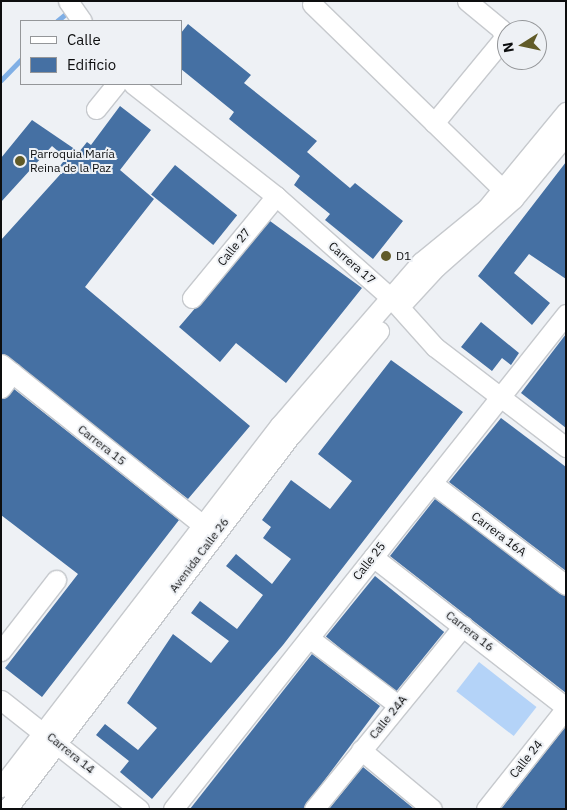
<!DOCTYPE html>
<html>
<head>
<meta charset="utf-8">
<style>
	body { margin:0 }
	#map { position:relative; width:567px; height:810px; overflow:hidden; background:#eef1f5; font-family:"IBM Plex Sans",sans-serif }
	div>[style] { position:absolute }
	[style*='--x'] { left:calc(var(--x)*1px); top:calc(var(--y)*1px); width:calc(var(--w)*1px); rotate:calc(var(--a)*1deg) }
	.green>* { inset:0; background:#b4d3f8; transform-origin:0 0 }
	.stream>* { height:5px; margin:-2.5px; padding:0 2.5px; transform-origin:2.5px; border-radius:2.5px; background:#80afe5 }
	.building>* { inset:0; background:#4570a3; transform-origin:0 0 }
	.roads { filter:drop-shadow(1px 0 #c6c9cd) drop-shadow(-1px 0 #c6c9cd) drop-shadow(0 1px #c6c9cd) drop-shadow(0 -1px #c6c9cd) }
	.minor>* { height:19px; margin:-9.5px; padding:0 9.5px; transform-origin:9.5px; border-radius:9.5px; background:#fff }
	.dots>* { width:14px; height:14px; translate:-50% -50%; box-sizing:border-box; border:2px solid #eef1f5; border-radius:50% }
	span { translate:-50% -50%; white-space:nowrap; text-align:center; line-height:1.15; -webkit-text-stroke:4px #eef1f5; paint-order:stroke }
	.poi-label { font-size:12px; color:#0d0e0f }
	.left { translate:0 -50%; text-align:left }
	.street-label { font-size:12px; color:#0d0e0f }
	.frame { position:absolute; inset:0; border:2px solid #0d0e0f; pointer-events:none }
	.legend { position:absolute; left:20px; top:20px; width:162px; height:65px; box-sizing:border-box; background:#eef1f5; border:1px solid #949699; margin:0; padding:6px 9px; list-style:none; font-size:15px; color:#0d0e0f }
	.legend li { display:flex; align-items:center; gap:10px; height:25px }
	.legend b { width:25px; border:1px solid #949699 }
	.north { position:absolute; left:497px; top:20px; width:50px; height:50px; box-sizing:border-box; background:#eef1f5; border:1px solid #949699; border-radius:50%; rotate:260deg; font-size:14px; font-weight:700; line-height:20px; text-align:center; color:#0d0e0f }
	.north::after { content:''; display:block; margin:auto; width:18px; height:22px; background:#615b28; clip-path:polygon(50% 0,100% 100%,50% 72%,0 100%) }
</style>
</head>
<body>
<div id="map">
	<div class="green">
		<i style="left:479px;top:662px;width:73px;height:37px;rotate:38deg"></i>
	</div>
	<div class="stream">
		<i style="--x:57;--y:21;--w:17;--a:-40"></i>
		<i style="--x:1;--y:80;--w:29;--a:-46"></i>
	</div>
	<div class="building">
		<i style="clip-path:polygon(188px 24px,251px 75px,244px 83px,317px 141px,307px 152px,350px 188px,355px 183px,403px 221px,373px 259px,325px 220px,330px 214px,294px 185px,300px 176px,229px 119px,234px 112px,181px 69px,181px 33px)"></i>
		<i style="clip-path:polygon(120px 106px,151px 130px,120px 170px,154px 199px,85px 287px,250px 426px,188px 499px,1px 353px,1px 240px,66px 168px,60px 166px,66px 158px,52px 146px,1px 202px,1px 158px,32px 120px,79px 152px,87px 142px,91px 145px)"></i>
		<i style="clip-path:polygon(566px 162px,566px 279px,529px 254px,514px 273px,550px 303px,532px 325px,478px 276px)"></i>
		<i style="left:175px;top:165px;width:80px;height:38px;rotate:39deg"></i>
		<i style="clip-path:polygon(270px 221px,362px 288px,286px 383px,236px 343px,220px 362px,179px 327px)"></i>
		<i style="clip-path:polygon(481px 322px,519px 353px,511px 365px,502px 358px,492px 371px,461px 347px)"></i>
		<i style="clip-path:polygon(566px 334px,566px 428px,521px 393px)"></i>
		<i style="clip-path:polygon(391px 360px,463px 412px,283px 645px,152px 799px,120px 772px,129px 761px,96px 735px,105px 724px,138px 750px,157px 728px,127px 703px,173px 634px,211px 663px,229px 641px,191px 613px,200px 601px,237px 629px,263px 595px,226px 566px,236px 554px,272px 584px,291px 559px,263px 538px,271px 527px,262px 520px,291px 480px,330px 509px,352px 481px,318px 454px)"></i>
		<i style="clip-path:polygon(14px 389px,179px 520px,42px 697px,5px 668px,78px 574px,1px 515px,1px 399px)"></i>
		<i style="clip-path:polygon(501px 418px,566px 467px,566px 571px,449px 482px)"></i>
		<i style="clip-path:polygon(435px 499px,566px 596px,566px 693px,390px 556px)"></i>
		<i style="left:375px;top:576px;width:89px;height:78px;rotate:39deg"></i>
		<i style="clip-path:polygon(312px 654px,380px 706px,303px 809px,190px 809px)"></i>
		<i style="clip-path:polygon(566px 726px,566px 809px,501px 809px)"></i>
		<i style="clip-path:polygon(363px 767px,413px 808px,414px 809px,329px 809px)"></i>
	</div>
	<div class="roads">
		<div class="minor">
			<i style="--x:68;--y:1;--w:24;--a:55"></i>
			<i style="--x:312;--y:4;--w:265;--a:44.2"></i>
			<i style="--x:133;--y:84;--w:182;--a:38.1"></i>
			<i style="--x:276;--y:196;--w:154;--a:41.6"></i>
			<i style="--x:391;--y:298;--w:66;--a:48.1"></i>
			<i style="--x:435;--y:347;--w:165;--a:37.4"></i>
			<i style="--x:96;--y:109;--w:32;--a:-51"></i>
			<i style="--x:434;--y:123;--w:110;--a:-50.5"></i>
			<i style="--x:504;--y:38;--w:9;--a:-108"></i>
			<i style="--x:501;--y:29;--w:44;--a:-140.5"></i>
			<i style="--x:192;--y:298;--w:132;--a:-50.5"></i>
			<i style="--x:400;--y:306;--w:53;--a:-47.3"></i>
			<i style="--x:436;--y:267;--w:103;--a:-41.4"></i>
			<i style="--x:513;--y:199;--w:83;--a:-50.4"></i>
			<i style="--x:1;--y:364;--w:258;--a:38.6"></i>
			<i style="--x:1;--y:388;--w:19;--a:-54"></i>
			<i style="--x:432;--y:483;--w:168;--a:37.3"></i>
			<i style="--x:373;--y:557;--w:244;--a:37.9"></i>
			<i style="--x:309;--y:638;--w:111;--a:37"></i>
			<i style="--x:1;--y:651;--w:90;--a:-52.2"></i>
			<i style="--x:1;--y:700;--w:176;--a:38.3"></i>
			<i style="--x:361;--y:750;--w:92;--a:39.7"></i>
			<i style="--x:1;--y:787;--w:457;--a:-52.4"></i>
			<i style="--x:280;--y:425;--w:216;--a:-49.1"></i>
			<i style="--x:421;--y:262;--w:84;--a:-39.2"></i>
			<i style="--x:486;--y:209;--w:126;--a:-50.5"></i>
			<i style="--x:7;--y:809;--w:471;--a:-52.8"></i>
			<i style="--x:292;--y:434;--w:135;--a:-49.8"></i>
			<i style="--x:173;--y:809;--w:632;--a:-51.55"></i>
			<i style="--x:314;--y:809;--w:236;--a:-50.8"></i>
			<i style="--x:486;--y:809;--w:129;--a:-51.6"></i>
		</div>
	</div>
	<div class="dots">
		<i style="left:20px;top:161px;background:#615b28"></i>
		<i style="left:386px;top:256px;background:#615b28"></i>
	</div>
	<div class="poi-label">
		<span class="left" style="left:30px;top:161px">Parroquia María<br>Reina de la Paz</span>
		<span class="left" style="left:396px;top:256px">D1</span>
	</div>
	<div class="street-label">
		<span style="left:234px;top:247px;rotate:-51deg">Calle 27</span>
		<span style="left:352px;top:263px;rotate:41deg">Carrera 17</span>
		<span style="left:102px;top:445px;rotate:38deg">Carrera 15</span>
		<span style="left:499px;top:534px;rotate:37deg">Carrera 16A</span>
		<span style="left:199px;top:555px;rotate:-53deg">Avenida Calle 26</span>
		<span style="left:369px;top:561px;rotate:-52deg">Calle 25</span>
		<span style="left:470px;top:631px;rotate:38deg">Carrera 16</span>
		<span style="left:388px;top:717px;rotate:-51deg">Calle 24A</span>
		<span style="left:71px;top:753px;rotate:39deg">Carrera 14</span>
		<span style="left:526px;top:759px;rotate:-51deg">Calle 24</span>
	</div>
	<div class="frame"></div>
	<ul class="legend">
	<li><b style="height:6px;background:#fff"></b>Calle</li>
	<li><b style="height:14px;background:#4570a3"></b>Edificio</li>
	</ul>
	<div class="north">N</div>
</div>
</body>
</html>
